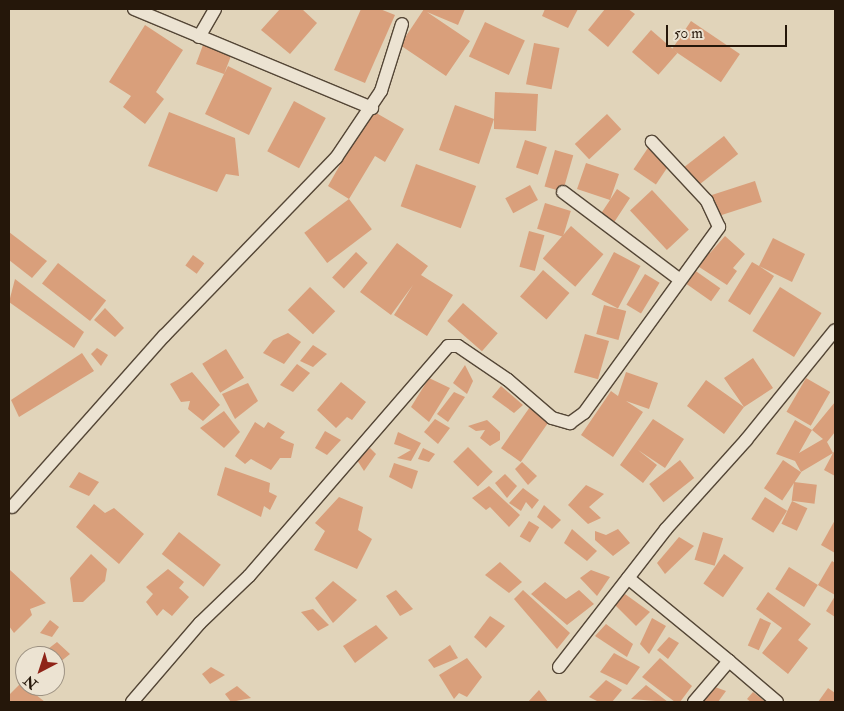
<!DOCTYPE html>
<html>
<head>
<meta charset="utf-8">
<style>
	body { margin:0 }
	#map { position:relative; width:844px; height:711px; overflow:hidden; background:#e1d4ba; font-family:"IM FELL Double Pica",serif }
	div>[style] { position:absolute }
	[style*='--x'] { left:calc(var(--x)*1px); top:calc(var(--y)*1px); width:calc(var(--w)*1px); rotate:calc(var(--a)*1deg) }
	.building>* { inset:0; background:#d99f7b; transform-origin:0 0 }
	.roads { filter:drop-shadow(1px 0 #544636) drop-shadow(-1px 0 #544636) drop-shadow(0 1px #544636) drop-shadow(0 -1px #544636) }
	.minor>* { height:12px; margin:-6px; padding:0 6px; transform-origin:6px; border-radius:6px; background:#ece3d2 }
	span { translate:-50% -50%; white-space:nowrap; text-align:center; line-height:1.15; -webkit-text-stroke:5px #ece3d2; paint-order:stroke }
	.frame { position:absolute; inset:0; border:10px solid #25170a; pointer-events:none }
	.north { position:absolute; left:15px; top:646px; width:50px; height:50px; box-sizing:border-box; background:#ece3d2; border:1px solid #9c9182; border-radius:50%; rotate:220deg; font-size:14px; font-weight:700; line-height:20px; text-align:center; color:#25170a }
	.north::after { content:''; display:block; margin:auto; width:18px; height:22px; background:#8f2418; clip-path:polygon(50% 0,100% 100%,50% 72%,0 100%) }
	.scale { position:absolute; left:666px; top:25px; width:121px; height:22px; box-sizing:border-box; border:2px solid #25170a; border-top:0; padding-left:6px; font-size:15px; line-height:18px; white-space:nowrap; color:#25170a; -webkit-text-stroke:4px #ece3d2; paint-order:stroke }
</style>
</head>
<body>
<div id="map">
	<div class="building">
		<i style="clip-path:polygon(280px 9px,302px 9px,317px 23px,290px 54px,261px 30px)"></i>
		<i style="clip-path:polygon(361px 9px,380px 9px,395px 15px,365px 83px,334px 70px)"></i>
		<i style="clip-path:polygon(424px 9px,465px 9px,458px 25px,427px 12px,470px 41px,446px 76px,400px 45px)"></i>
		<i style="clip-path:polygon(545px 9px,578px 9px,568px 28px,542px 16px)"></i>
		<i style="clip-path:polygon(605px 9px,628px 9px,635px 14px,608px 47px,588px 30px)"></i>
		<i style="left:691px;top:21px;width:59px;height:34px;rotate:34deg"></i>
		<i style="left:485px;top:22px;width:44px;height:38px;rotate:25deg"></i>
		<i style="clip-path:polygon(145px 25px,183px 50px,156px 92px,164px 99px,145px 124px,123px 107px,131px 96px,109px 82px)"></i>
		<i style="left:651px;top:30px;width:35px;height:29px;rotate:41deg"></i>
		<i style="left:534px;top:43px;width:26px;height:42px;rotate:11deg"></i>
		<i style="clip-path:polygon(203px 45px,231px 56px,224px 74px,228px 66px,272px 88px,249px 135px,205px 114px,224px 74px,196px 64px)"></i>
		<i style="clip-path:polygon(495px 92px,538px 94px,536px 131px,494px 129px,494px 119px,479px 164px,439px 150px,455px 105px,494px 119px)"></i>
		<i style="left:294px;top:101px;width:36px;height:57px;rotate:28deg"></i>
		<i style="clip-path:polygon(371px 110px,404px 129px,385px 162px,375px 156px,349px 199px,328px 186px)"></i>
		<i style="clip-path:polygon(169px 112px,235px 138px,239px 176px,226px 174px,217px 192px,148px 166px)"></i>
		<i style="left:607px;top:114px;width:21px;height:44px;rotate:47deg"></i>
		<i style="left:724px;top:136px;width:23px;height:52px;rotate:52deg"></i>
		<i style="left:525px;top:140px;width:23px;height:29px;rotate:18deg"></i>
		<i style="left:652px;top:142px;width:27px;height:33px;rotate:34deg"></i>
		<i style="left:555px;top:150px;width:19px;height:38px;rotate:16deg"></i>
		<i style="clip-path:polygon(586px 163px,619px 174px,610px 200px,617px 189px,630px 198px,611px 227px,598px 218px,610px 200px,577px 189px)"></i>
		<i style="left:416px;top:164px;width:64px;height:45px;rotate:20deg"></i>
		<i style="left:755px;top:181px;width:22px;height:47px;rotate:72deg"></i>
		<i style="left:530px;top:185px;width:17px;height:28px;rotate:62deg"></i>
		<i style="left:652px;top:190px;width:54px;height:30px;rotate:47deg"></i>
		<i style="left:349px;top:199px;width:38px;height:56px;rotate:53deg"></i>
		<i style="left:545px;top:203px;width:27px;height:27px;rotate:17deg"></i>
		<i style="left:571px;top:226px;width:43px;height:43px;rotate:41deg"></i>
		<i style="left:529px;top:231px;width:16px;height:37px;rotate:15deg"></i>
		<i style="clip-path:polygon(9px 232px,47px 261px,32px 278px,9px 260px)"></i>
		<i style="clip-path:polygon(725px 236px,745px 254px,733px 268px,737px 271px,727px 285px,696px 265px,705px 250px,710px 253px)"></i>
		<i style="clip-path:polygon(773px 238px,805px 254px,792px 282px,759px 266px,774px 276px,750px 315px,728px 301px,752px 262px,759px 266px)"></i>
		<i style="clip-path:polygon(397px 243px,428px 266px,421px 275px,453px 295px,427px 336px,394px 315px,413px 285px,391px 315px,360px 292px)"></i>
		<i style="left:356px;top:252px;width:16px;height:35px;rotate:43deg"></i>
		<i style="left:614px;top:252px;width:30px;height:48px;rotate:28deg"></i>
		<i style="left:193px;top:255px;width:14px;height:13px;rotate:36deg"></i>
		<i style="left:58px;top:263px;width:61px;height:26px;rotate:38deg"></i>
		<i style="left:690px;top:267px;width:37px;height:16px;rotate:35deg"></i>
		<i style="left:543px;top:270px;width:35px;height:35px;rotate:41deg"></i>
		<i style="left:645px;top:274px;width:17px;height:36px;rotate:31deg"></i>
		<i style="clip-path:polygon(15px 279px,84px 332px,74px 348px,9px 302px)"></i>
		<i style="left:310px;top:287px;width:35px;height:32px;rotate:44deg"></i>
		<i style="left:780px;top:287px;width:49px;height:52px;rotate:32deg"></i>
		<i style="left:463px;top:303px;width:46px;height:24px;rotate:41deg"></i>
		<i style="left:604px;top:305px;width:23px;height:30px;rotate:15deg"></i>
		<i style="clip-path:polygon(105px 308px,124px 328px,115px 337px,94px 320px)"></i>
		<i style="clip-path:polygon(288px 333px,301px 342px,284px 364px,263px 353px,273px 340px)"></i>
		<i style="left:585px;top:334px;width:25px;height:40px;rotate:16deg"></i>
		<i style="clip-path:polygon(313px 345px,327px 354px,313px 367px,300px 361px)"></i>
		<i style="clip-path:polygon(97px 348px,108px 355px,101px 366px,91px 354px)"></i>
		<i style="left:226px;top:349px;width:34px;height:28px;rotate:58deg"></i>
		<i style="clip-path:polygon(82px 353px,94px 371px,19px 417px,11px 400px)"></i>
		<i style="clip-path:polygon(753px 358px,773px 388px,744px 407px,724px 434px,687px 406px,706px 380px,744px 407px,724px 378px)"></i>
		<i style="clip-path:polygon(297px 364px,310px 373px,293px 392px,280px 385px)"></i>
		<i style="clip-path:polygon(465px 365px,473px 381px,467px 394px,453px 383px)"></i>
		<i style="clip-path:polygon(192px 372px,220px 405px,203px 421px,188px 409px,190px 401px,181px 402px,170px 384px)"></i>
		<i style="clip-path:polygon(626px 372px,658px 383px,649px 409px,626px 401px,643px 412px,613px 457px,581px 435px,611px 391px,618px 396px)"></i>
		<i style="clip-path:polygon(429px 378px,450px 388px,429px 422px,411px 407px)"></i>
		<i style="left:806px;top:378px;width:28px;height:39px;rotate:30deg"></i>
		<i style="clip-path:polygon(341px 382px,366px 402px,352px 420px,347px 417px,336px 428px,317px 410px)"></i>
		<i style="clip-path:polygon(248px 383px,258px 401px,235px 419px,222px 394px)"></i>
		<i style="clip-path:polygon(501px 386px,523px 405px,514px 413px,492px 397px)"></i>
		<i style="clip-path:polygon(454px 392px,465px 397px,448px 422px,437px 414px)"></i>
		<i style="clip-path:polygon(835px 402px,835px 432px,827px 442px,833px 453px,835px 450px,835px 476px,824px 470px,833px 453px,801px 472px,795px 461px,776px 454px,795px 420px,812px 430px,799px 453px,823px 439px,812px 430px)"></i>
		<i style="left:532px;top:404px;width:24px;height:54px;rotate:35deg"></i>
		<i style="clip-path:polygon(224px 411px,240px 432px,224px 448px,200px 428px)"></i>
		<i style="clip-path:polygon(435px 419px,450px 428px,438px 444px,424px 432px)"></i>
		<i style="clip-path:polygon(653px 419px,684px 439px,665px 468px,638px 450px,657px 465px,643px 483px,620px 465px)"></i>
		<i style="clip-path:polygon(487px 420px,500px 432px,500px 440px,490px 446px,480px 438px,485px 430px,476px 431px,468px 426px)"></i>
		<i style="clip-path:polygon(255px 422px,264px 428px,268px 422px,285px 432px,280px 438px,294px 444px,291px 458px,280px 458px,271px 470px,251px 459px,245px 464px,235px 456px)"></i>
		<i style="clip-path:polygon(325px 431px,341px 440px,327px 455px,315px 448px)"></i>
		<i style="clip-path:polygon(398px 432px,421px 443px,411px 461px,397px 458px,411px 450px,394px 444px)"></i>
		<i style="left:468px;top:447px;width:35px;height:21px;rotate:45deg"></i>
		<i style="clip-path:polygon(370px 448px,376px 454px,364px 471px,357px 460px)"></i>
		<i style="clip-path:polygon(423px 448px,435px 454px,429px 462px,418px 459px)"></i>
		<i style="left:680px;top:460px;width:23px;height:39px;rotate:52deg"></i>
		<i style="left:783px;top:460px;width:22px;height:34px;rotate:34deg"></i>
		<i style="clip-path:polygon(522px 462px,537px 476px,528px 485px,515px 469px)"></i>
		<i style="clip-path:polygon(394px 463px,418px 471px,412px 489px,389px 477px)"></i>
		<i style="clip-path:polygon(225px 467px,270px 483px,269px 492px,277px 496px,270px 510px,264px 506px,261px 517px,217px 495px)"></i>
		<i style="clip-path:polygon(79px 472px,99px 482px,89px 496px,69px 487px)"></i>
		<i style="clip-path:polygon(505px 474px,517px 486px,507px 498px,495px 483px)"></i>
		<i style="left:794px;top:482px;width:23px;height:19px;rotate:7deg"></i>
		<i style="clip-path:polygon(586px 485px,604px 494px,589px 507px,601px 518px,588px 524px,568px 505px)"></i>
		<i style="clip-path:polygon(489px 486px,520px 515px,509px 527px,490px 507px,486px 510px,472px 498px)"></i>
		<i style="clip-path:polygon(523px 488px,539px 500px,532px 509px,526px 502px,521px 511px,509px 503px)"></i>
		<i style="clip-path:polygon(339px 497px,363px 507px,358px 530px,372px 539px,357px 569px,314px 550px,325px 531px,315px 523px)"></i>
		<i style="left:765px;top:497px;width:26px;height:26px;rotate:32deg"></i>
		<i style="left:792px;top:501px;width:17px;height:25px;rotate:25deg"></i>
		<i style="clip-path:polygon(94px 504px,105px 513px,114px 508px,144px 534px,119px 564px,76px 527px)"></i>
		<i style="clip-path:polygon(544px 505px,561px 520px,552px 529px,537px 517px)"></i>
		<i style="clip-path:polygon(835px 520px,835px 553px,821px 545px)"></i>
		<i style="left:529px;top:521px;width:12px;height:18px;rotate:31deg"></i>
		<i style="clip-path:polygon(572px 529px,597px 551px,587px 561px,564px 543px)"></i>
		<i style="clip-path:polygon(618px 529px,630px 543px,613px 556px,595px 540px,595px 531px,606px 535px)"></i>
		<i style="left:179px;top:532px;width:53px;height:28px;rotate:38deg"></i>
		<i style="left:703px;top:532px;width:21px;height:29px;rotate:17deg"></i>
		<i style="clip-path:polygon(679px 537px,694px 546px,665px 574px,657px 563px)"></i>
		<i style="clip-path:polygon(91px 554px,107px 569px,105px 581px,83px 602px,73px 602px,70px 578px)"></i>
		<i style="left:724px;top:554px;width:24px;height:36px;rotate:35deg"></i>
		<i style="clip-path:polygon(832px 561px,835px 563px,835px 595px,818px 585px)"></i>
		<i style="clip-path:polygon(500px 562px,522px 582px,509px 593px,485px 575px)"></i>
		<i style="left:789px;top:567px;width:34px;height:26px;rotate:32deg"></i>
		<i style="clip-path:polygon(168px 569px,184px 582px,179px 588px,189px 597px,172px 616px,163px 609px,157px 616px,146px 602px,153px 594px,146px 587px)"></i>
		<i style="clip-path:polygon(10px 570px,46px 603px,30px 609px,32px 615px,14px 633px,9px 626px)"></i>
		<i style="clip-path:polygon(591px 570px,610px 577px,597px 596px,580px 578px)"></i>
		<i style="clip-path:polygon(333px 581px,357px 600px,333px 623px,315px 598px)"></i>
		<i style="clip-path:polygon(545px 582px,566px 599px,579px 590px,594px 604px,567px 625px,531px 594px)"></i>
		<i style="clip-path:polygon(396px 590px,413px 609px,400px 616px,386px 596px)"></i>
		<i style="clip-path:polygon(523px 590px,570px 633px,557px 649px,514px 599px)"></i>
		<i style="clip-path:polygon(768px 592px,811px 624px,798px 640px,808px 648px,788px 674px,762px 653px,782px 628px,756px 609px)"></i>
		<i style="clip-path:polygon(625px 594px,650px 612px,636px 626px,615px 605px)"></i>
		<i style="clip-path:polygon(835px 596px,835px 617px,826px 611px)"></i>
		<i style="clip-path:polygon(313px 609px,329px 625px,318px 631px,301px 612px)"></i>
		<i style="clip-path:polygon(490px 616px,505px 626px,486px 648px,474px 637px)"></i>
		<i style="clip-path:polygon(652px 618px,666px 626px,649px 654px,640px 644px)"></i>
		<i style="left:760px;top:618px;width:12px;height:30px;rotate:24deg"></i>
		<i style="clip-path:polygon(50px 620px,59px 627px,52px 637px,40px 633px)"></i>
		<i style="clip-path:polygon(606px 624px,633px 644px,627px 657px,595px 636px)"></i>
		<i style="clip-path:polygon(376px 625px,388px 638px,355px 663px,343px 646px)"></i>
		<i style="clip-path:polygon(669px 637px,679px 643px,668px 659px,657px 650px)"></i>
		<i style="clip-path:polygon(57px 642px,70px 654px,55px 666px,55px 656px,39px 656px)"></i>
		<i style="clip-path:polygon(450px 645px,458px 658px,434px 668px,428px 660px)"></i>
		<i style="clip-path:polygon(614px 653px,640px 667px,627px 685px,600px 672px)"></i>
		<i style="clip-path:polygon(467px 658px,482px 677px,467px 697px,459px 693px,454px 699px,439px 675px)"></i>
		<i style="clip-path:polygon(660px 658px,692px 686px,680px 702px,675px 702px,642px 677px)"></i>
		<i style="clip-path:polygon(211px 667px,225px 675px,210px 684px,202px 674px)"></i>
		<i style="clip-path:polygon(606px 680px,622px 690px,612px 702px,599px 702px,589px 697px)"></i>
		<i style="clip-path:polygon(21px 683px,45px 702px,9px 702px,9px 695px)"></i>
		<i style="clip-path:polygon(646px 685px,668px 702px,631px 699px)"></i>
		<i style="clip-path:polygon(237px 686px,251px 698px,231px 702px,225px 694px)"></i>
		<i style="clip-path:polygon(715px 687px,726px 691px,718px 702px,702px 702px)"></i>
		<i style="clip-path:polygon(828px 688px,835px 693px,835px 702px,818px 702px)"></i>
		<i style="clip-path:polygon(539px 690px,548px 702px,528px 702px)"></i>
		<i style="clip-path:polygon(753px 692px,766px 702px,751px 702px,747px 699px)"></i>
	</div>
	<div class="roads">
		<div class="minor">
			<i style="--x:134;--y:9;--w:258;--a:22.6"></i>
			<i style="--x:199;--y:37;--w:32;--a:-60"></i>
			<i style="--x:563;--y:192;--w:146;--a:36.9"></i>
			<i style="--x:12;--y:507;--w:229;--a:-48.4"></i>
			<i style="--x:164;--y:336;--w:248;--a:-46"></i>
			<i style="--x:336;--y:158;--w:81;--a:-56.1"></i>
			<i style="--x:381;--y:91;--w:70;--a:-72.6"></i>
			<i style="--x:628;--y:578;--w:131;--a:39.4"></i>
			<i style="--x:559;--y:667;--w:175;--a:-52.2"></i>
			<i style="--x:666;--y:529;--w:120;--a:-48"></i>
			<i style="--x:746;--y:440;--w:141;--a:-51"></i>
			<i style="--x:132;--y:702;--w:104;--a:-49.3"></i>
			<i style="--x:200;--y:623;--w:68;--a:-43.8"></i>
			<i style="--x:249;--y:576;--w:304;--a:-49.1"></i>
			<i style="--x:448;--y:346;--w:10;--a:0"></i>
			<i style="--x:458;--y:346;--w:60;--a:34.2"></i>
			<i style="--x:508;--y:380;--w:58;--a:40.8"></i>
			<i style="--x:552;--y:418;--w:19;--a:16"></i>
			<i style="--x:570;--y:423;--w:17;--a:-36"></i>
			<i style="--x:584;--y:413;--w:230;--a:-54"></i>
			<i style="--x:719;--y:227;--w:29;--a:-115"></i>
			<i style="--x:707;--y:201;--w:81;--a:-133"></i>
			<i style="--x:694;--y:702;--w:54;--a:-49.5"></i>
			<i style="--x:729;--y:661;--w:63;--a:40.5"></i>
		</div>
	</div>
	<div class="frame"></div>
	<div class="north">N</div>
	<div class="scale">50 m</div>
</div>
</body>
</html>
